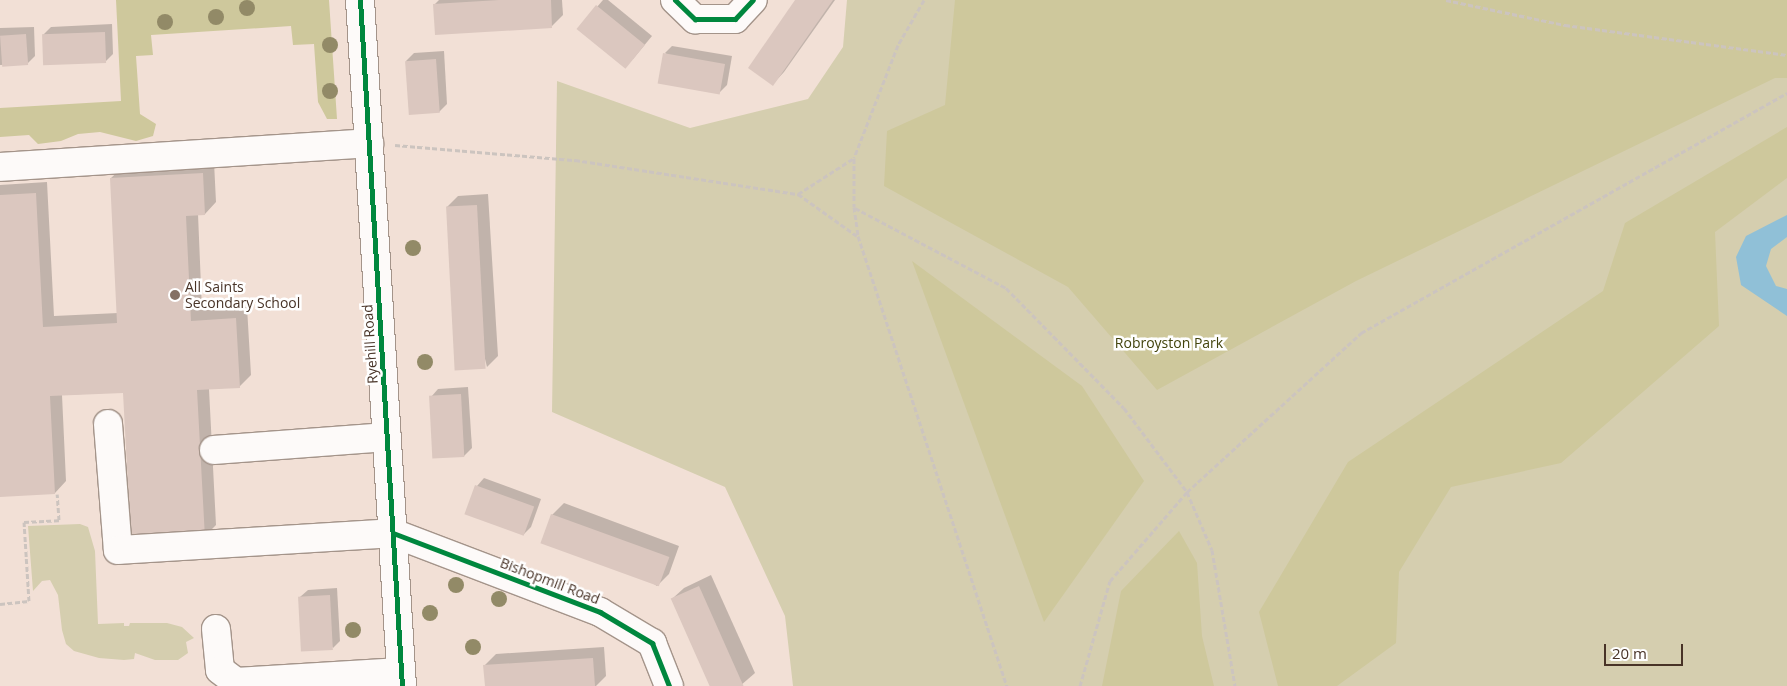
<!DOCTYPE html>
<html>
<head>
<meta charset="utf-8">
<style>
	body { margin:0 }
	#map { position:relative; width:1787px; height:686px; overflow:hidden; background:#f2e0d6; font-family:"Open Sans",sans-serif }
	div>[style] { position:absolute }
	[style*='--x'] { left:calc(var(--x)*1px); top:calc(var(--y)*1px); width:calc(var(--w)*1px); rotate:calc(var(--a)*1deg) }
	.green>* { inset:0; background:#d5ceaf }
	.forest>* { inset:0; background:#cec89c }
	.water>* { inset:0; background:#90c0d7 }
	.shadow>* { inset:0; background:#0003 }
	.building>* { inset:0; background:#dbc7bf; transform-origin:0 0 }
	.path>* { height:3px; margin-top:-1.5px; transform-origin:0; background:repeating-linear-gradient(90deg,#ccc4bf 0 5px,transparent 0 7.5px) }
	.roads { filter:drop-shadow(1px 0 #a4948a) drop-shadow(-1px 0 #a4948a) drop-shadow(0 1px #a4948a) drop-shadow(0 -1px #a4948a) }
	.minor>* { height:28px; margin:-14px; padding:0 14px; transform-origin:14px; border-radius:14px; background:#fdfaf9 }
	.cycleway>* { height:5px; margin:-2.5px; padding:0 2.5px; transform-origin:2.5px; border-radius:2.5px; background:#00873e }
	.trees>* { width:16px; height:16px; margin:-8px; border-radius:50%; background:#928a67 }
	.dots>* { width:14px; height:14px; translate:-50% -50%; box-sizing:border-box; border:2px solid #fff; border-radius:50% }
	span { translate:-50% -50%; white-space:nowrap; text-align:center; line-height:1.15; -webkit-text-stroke:5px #fff; paint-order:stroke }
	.poi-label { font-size:14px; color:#483327 }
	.left { translate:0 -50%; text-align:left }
	.park-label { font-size:14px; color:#43440d }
	.street-label { font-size:14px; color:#483327 }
	.scale { position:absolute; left:1604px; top:644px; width:79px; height:22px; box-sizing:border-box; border:2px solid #483327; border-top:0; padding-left:6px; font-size:15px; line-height:18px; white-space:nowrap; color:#483327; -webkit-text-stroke:4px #fff; paint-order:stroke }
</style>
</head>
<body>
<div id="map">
	<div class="green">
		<i style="clip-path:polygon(847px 0,1787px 0,1787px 686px,793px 686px,785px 616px,725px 487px,552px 412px,557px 81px,690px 128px,808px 99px,843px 47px)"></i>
		<i style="clip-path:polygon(80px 524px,88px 527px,95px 551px,98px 624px,124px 623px,124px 626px,129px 626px,130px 623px,167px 623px,182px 627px,194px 638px,186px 642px,188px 653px,178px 660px,155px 660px,135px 653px,134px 659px,124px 660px,99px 658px,74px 651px,66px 644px,62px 630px,58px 595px,50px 580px,42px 581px,33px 591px,28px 526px)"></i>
	</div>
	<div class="forest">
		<i style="clip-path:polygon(116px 0,329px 0,337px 119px,327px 119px,318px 102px,314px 44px,293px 45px,291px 26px,151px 35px,153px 55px,136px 56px,140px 114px,156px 124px,153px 136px,136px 141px,100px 132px,78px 134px,61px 141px,38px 144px,29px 135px,0 137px,0 108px,121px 101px)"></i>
		<i style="clip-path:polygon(955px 0,1787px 0,1787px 78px,1775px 78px,1356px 281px,1157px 390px,1068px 287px,884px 186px,887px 131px,945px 105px)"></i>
		<i style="clip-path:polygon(1787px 127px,1787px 178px,1715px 232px,1719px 326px,1561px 463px,1451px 487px,1399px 572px,1396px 643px,1337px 686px,1278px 686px,1259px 612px,1348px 462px,1603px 291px,1625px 223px)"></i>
		<i style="clip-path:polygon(912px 261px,1082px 386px,1144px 481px,1044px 622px)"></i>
		<i style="clip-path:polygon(1179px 531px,1197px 563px,1202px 636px,1214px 686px,1102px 686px,1121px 591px)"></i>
	</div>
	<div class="water">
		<i style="clip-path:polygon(1787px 215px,1787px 237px,1771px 249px,1766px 266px,1776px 286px,1787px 289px,1787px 316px,1741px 285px,1736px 257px,1746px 236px)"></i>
	</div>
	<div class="shadow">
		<i style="clip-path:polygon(439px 0,562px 0,563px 15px,552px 26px,434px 5px)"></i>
		<i style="clip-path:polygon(603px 0,608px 0,652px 36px,633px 59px,578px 29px)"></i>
		<i style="clip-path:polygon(797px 0,835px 0,784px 72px,773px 84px)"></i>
		<i style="clip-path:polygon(112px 24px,113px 54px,105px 62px,43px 35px,51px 27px)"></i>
		<i style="clip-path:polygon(34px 27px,35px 56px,27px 64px,0 65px,0 28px)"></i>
		<i style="clip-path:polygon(672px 46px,732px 56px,727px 85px,719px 93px,665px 53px)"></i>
		<i style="clip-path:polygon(444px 51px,447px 104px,439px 112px,406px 61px,414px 53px)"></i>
		<i style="clip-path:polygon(214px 162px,216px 202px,205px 214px,198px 214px,202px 310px,247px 307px,251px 375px,239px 387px,209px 389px,216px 525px,204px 537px,125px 392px,62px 395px,66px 481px,55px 493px,0 496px,0 185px,47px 182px,54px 316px,118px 313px,111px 178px,123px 167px)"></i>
		<i style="clip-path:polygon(488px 194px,498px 356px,487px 367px,447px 207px,458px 196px)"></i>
		<i style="clip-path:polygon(468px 387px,472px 448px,464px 456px,431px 397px,438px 389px)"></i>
		<i style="clip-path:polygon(484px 478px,541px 499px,531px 527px,523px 535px,477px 486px)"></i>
		<i style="clip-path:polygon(564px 503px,679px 546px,669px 574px,657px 586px,552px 515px)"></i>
		<i style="clip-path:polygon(711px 575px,755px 673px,740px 686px,711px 686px,672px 599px,684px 588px)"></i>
		<i style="clip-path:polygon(337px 588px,340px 641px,333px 648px,300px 597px,308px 590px)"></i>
		<i style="clip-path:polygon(604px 647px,606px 676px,596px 686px,486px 686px,485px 665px,496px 654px)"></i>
	</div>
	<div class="building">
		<i style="clip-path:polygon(499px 0,551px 0,552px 28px,435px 35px,433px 4px)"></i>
		<i style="clip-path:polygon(795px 0,833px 0,773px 86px,748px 68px)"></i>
		<i style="left:596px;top:5px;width:63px;height:31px;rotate:39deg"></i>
		<i style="left:105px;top:32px;width:31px;height:63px;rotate:88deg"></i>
		<i style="left:26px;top:34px;width:31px;height:26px;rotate:86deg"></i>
		<i style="left:663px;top:53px;width:63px;height:31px;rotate:10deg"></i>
		<i style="left:436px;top:59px;width:54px;height:31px;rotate:86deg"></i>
		<i style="clip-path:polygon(203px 173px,205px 215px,186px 216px,191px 321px,236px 318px,240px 388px,197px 390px,205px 538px,131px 541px,123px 393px,50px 396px,55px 494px,0 497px,0 195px,36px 193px,43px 327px,117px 323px,110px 178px)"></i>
		<i style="left:477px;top:205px;width:164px;height:31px;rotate:87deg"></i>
		<i style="left:461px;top:394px;width:63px;height:32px;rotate:87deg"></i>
		<i style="left:475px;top:485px;width:63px;height:31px;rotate:20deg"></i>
		<i style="left:551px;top:514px;width:126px;height:31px;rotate:20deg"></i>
		<i style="left:699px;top:586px;width:110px;height:31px;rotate:66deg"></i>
		<i style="left:330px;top:595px;width:55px;height:32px;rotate:87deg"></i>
		<i style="clip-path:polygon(593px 658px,595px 686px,485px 686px,483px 665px)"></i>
	</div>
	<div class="path">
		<i style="--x:924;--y:0;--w:52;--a:120"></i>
		<i style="--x:898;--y:45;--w:121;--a:111.3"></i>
		<i style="--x:854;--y:158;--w:49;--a:90"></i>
		<i style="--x:854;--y:207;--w:29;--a:82"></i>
		<i style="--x:858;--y:236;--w:474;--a:71.7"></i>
		<i style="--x:1446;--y:0;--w:122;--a:11.9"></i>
		<i style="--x:1565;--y:25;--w:224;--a:7.7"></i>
		<i style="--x:395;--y:145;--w:181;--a:4.8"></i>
		<i style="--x:575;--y:160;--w:226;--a:8.7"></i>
		<i style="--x:798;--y:194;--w:72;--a:35.4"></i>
		<i style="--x:798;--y:194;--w:67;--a:-32.7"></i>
		<i style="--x:855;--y:208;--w:171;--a:27.9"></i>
		<i style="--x:1006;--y:288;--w:168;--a:45.5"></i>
		<i style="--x:1124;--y:408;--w:105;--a:53.1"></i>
		<i style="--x:1187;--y:492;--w:63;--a:66.7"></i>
		<i style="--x:1212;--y:550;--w:138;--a:80.4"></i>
		<i style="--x:0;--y:604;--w:29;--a:-6"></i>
		<i style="--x:29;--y:601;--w:79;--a:-93.6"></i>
		<i style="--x:24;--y:522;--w:35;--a:-3"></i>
		<i style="--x:59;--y:520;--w:26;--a:-94"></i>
		<i style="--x:1080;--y:686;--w:109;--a:-74.1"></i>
		<i style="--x:1110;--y:581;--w:118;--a:-49.1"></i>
		<i style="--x:1187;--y:492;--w:236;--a:-42.4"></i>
		<i style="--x:1361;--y:333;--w:489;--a:-29.4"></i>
	</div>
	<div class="roads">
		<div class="minor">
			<i style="--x:360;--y:0;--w:687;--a:86.5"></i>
			<i style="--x:675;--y:0;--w:28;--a:44"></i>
			<i style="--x:695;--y:19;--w:40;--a:0"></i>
			<i style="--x:735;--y:19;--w:26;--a:-47"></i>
			<i style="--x:0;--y:167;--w:370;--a:-3.7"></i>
			<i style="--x:108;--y:424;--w:126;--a:85.5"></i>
			<i style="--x:118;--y:550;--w:276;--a:-3.5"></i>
			<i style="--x:393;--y:533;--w:222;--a:20.9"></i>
			<i style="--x:600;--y:612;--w:61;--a:30.8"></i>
			<i style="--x:652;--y:643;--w:46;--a:68.4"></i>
			<i style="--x:214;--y:450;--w:173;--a:-4.3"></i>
			<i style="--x:216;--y:629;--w:41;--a:84.4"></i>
			<i style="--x:220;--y:670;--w:20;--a:37"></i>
			<i style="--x:236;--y:682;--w:165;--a:-3.5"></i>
		</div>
	</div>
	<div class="cycleway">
		<i style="--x:360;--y:0;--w:687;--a:86.5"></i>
		<i style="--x:675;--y:0;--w:28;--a:44"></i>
		<i style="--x:695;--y:19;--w:40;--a:0"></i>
		<i style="--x:735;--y:19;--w:26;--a:-47"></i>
		<i style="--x:393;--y:533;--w:222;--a:20.9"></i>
		<i style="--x:600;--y:612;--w:61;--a:30.8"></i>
		<i style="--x:652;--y:643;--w:46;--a:68.4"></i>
	</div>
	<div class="trees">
		<i style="left:247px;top:8px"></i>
		<i style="left:216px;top:17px"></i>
		<i style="left:165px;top:22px"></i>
		<i style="left:330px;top:45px"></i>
		<i style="left:330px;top:91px"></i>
		<i style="left:413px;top:248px"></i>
		<i style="left:425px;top:362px"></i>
		<i style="left:456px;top:585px"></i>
		<i style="left:499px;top:599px"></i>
		<i style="left:430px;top:613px"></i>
		<i style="left:353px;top:630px"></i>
		<i style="left:473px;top:647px"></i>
	</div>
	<div class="dots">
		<i style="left:175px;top:295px;background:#847064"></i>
	</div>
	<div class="poi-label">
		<span class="left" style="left:185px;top:295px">All Saints<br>Secondary School</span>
	</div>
	<div class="park-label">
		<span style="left:1169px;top:343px">Robroyston Park</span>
	</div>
	<div class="street-label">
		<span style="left:370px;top:344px;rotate:-94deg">Ryehill Road</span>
		<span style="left:550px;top:581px;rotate:21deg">Bishopmill Road</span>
	</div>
	<div class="scale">20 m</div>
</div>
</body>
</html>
